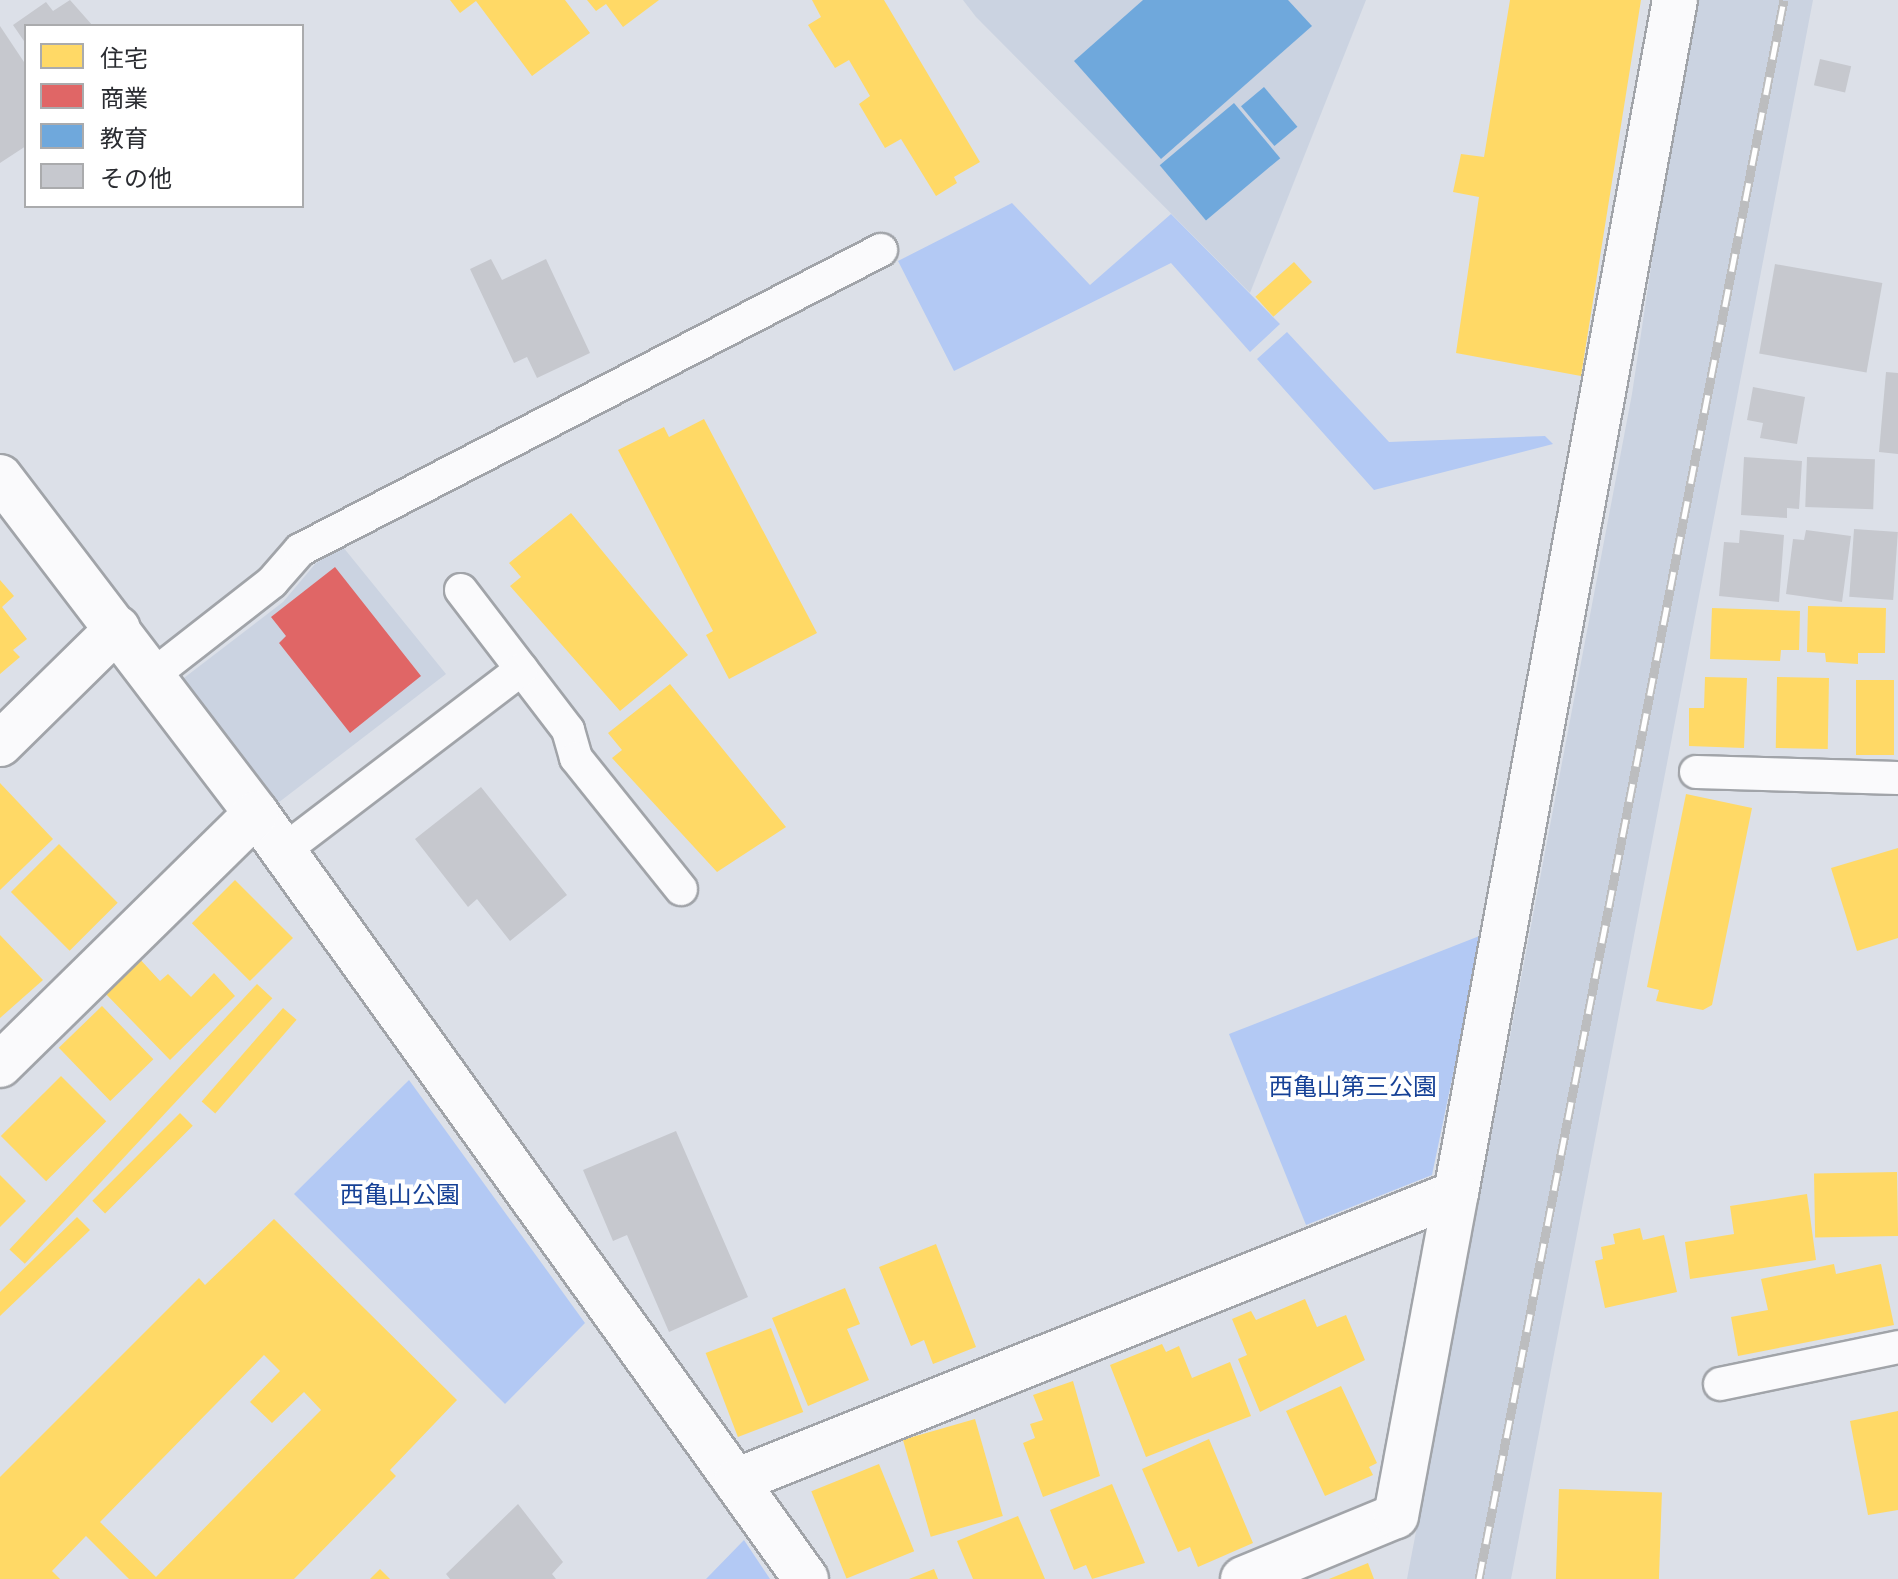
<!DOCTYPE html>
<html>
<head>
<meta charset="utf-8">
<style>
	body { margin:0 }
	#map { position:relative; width:1898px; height:1579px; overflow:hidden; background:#dce0e8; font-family:"PT Sans Narrow","Noto Sans JP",sans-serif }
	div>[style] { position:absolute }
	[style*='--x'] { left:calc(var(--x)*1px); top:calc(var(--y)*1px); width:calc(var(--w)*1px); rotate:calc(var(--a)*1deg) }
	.built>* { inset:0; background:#cbd3e1 }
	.green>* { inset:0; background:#b3c9f4 }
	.homes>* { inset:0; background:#ffd966; transform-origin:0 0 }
	.shops>* { inset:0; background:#e06666 }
	.schools>* { inset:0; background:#6fa8dc; transform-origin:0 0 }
	.building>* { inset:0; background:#c6c8ce; transform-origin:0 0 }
	.roads { filter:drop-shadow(2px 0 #a1a4a9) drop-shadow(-2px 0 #a1a4a9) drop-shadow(0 2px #a1a4a9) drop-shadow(0 -2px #a1a4a9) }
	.lane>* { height:32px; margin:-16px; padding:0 16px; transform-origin:16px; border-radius:16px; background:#fafafc }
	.street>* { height:44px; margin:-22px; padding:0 22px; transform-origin:22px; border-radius:22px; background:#fafafc }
	.rail>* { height:9px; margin-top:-4.5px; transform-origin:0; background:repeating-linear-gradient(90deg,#fff 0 18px,#bcbdbf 0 36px); box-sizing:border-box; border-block:2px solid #bcbdbf }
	span { translate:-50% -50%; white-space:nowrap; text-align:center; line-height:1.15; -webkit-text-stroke:8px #fff; paint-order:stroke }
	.park-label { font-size:24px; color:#164196 }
	.legend { position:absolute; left:24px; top:24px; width:280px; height:184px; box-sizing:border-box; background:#fff; border:2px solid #aaabad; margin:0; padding:10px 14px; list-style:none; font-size:24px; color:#2a2c31 }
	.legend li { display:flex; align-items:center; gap:16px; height:40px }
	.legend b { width:40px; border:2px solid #aaabad }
</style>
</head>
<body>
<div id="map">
	<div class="built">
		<i style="clip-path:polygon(963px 0,1366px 0,1250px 293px,976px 17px)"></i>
		<i style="clip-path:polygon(1691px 0,1813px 0,1511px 1579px,1407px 1579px,1632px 394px)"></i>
		<i style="clip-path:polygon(343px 547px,446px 674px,274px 806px,180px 681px,283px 602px,316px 563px)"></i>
	</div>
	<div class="green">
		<i style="clip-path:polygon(1012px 203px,1090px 285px,1171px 214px,1280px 324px,1250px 352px,1171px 263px,954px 371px,898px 261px)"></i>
		<i style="clip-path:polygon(1287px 332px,1389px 442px,1545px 436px,1553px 444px,1374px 490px,1257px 359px)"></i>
		<i style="clip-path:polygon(1482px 935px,1432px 1175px,1306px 1225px,1229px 1034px)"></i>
		<i style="clip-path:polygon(409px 1080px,585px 1323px,505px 1404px,294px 1194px)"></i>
		<i style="clip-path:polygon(744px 1540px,770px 1579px,706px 1579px)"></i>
	</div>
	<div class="homes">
		<i style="clip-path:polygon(450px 0,565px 0,590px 33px,532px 76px,476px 1px,460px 13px)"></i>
		<i style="clip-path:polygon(587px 0,659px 0,623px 27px,606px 4px,596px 11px)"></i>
		<i style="clip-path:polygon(812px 0,884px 0,980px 162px,954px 177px,957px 183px,936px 196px,901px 139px,885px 148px,859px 104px,870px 96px,849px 60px,835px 68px,808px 25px,821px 17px)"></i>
		<i style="clip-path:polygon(1510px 0,1641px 0,1581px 376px,1456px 353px,1479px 197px,1453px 192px,1461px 154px,1484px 157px)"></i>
		<i style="left:1294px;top:262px;width:27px;height:52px;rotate:48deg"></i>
		<i style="clip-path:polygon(704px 419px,817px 633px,729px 679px,706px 635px,713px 631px,618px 450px,664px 427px,669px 437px)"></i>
		<i style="clip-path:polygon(571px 513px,688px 655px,620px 711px,510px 586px,521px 577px,509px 563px)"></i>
		<i style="clip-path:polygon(0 580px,14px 596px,2px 607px,27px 639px,13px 650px,20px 657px,0 674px)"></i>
		<i style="clip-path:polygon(1808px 606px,1886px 608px,1885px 653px,1858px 653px,1858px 664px,1826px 662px,1825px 653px,1807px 652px)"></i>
		<i style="clip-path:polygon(1712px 608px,1800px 611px,1799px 650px,1781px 650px,1780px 661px,1710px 659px)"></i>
		<i style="clip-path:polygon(1705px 677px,1747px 678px,1744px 748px,1689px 746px,1689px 708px,1704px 708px)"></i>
		<i style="left:1777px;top:677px;width:52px;height:71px;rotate:1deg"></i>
		<i style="left:1856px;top:680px;width:38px;height:75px"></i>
		<i style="clip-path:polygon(670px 684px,786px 827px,717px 872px,612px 758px,622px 750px,608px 733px)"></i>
		<i style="clip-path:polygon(0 783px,53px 839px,0 890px)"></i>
		<i style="clip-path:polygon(1686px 794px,1752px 808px,1712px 1005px,1703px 1010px,1656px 1001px,1659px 990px,1647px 987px)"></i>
		<i style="left:59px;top:844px;width:83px;height:68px;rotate:45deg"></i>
		<i style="clip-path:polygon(1898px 848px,1898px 938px,1857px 951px,1831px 868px)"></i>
		<i style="left:235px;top:880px;width:82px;height:61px;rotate:45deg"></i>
		<i style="clip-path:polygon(0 935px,43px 980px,0 1018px)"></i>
		<i style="clip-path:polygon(138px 957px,160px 981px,168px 974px,191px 997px,214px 973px,235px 996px,170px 1060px,103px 991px)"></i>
		<i style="left:257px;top:984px;width:21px;height:363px;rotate:43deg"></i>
		<i style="left:102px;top:1006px;width:74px;height:60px;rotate:46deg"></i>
		<i style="left:283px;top:1008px;width:18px;height:124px;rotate:41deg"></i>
		<i style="left:61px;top:1076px;width:64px;height:85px;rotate:45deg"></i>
		<i style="left:180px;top:1113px;width:18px;height:124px;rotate:45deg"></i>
		<i style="left:1897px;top:1172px;width:64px;height:83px;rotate:89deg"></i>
		<i style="clip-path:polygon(0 1175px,26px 1201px,0 1227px)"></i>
		<i style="clip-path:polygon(1807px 1194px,1816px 1260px,1690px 1279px,1685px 1242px,1734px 1234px,1730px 1206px)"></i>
		<i style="clip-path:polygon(77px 1217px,90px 1230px,0 1316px,0 1292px)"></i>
		<i style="clip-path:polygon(evenodd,274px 1219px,457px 1400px,390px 1470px,396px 1476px,294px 1579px,129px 1579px,86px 1536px,52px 1571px,60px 1579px,0 1579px,0 1477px,199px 1278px,205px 1285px,274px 1219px,264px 1355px,280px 1371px,250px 1402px,272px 1423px,304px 1392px,321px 1410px,156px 1577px,100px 1522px,264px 1355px)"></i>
		<i style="clip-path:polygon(1640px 1228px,1643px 1240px,1664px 1235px,1677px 1292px,1605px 1308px,1595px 1261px,1603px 1259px,1601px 1247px,1615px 1244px,1613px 1234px)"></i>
		<i style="clip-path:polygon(936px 1244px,976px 1347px,933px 1364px,924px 1340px,911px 1346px,879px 1267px)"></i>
		<i style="clip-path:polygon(1834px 1264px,1836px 1274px,1881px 1264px,1894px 1325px,1738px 1356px,1731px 1317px,1768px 1310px,1761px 1279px)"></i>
		<i style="clip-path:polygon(845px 1288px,860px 1324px,847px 1329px,869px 1380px,808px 1406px,772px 1318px)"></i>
		<i style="clip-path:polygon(1305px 1299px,1317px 1327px,1346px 1315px,1365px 1360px,1260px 1412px,1238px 1359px,1247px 1355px,1232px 1319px,1251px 1311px,1256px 1320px)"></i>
		<i style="left:771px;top:1328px;width:90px;height:70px;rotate:69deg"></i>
		<i style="clip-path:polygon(1162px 1344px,1166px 1352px,1179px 1346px,1192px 1378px,1230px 1362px,1251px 1416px,1146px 1457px,1110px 1365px)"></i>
		<i style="clip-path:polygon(1073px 1381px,1100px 1476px,1043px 1497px,1023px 1443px,1035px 1438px,1030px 1424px,1043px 1420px,1033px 1395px)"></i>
		<i style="clip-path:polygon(1341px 1386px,1377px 1463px,1369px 1467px,1373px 1475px,1325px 1496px,1286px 1411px)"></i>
		<i style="clip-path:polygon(1898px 1411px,1898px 1510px,1868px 1515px,1850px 1421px)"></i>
		<i style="left:975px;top:1419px;width:101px;height:75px;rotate:74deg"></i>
		<i style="clip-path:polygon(1209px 1439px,1253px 1543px,1198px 1567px,1190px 1547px,1178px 1552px,1142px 1469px)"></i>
		<i style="left:879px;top:1464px;width:94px;height:73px;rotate:68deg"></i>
		<i style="clip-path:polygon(1112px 1484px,1145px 1563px,1092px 1579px,1086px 1565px,1074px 1570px,1050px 1510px)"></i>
		<i style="left:1559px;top:1489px;width:103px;height:90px;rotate:2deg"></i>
		<i style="clip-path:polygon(1018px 1516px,1045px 1579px,973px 1579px,957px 1541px)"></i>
		<i style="clip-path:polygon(1368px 1563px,1374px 1579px,1329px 1579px)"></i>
		<i style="clip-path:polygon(380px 1569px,390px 1579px,370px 1579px)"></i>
		<i style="clip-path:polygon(934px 1569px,938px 1579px,909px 1579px)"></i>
	</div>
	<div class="shops">
		<i style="clip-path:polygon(335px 567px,421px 676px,350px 733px,279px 643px,286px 636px,271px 617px)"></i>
	</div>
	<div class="schools">
		<i style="clip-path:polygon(1143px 0,1288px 0,1312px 26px,1161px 159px,1074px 61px)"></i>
		<i style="left:1264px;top:87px;width:52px;height:30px;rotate:50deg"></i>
		<i style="left:1234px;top:103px;width:72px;height:97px;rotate:50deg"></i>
	</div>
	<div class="building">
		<i style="clip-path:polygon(70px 0,93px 26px,26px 26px,26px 44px,13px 25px,46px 2px,53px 11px)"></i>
		<i style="clip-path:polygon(0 26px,26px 65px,26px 146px,0 163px)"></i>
		<i style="left:1820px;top:59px;width:32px;height:27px;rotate:13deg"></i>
		<i style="clip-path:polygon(491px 259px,502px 280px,546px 259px,590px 353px,537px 378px,527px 357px,514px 363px,470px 269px)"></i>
		<i style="left:1775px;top:264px;width:109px;height:91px;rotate:10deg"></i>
		<i style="clip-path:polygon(1886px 372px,1898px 373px,1898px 454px,1879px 452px)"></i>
		<i style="clip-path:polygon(1753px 387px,1805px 397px,1797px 444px,1760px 438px,1763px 423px,1747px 420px)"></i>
		<i style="clip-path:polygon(1744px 457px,1802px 461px,1799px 509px,1787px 508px,1787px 518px,1741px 515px)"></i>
		<i style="left:1807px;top:457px;width:68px;height:50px;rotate:2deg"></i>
		<i style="left:1854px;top:529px;width:44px;height:68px;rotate:4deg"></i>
		<i style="clip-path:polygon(1740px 530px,1784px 535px,1779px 602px,1719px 596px,1724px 542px,1739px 543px)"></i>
		<i style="clip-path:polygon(1806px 530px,1851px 536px,1842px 602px,1786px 594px,1793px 539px,1804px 540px)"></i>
		<i style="clip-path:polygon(481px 787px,567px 895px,510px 941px,477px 899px,468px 907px,415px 839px)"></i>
		<i style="clip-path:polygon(676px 1131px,748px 1297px,669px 1332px,627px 1235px,613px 1241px,583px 1170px)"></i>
		<i style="clip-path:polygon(518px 1504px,563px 1562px,552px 1574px,556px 1579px,450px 1579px,446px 1574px)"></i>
	</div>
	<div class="roads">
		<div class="lane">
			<i style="--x:461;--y:590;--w:176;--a:52.6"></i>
			<i style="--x:568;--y:730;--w:29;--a:74"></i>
			<i style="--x:576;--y:758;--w:168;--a:51.3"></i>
			<i style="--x:153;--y:675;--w:151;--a:-38"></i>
			<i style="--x:272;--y:582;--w:43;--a:-48.8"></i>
			<i style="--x:300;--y:550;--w:654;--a:-27.31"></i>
			<i style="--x:1696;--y:772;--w:202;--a:1.7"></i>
			<i style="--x:283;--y:851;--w:300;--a:-37.3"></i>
			<i style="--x:1720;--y:1384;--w:182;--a:-11.7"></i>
		</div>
		<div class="street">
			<i style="--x:0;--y:477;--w:422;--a:52.7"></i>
			<i style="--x:256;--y:813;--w:943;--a:54.32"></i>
			<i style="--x:0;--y:744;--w:165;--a:-44.5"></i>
			<i style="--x:0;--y:1065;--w:359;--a:-44.5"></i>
			<i style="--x:736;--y:1481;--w:775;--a:-21.8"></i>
			<i style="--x:1456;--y:1193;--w:1213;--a:-79.6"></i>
			<i style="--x:1243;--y:1579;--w:165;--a:-22.4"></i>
			<i style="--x:1396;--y:1516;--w:329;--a:-79.5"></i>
		</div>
	</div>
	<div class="rail">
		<i style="--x:1479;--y:1579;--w:1608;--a:-79.07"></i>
	</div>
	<div class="park-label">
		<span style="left:1353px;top:1087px">西亀山第三公園</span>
		<span style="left:400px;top:1195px">西亀山公園</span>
	</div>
	<ul class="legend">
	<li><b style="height:22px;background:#ffd966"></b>住宅</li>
	<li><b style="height:22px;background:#e06666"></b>商業</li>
	<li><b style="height:22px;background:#6fa8dc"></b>教育</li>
	<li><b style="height:22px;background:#c6c8ce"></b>その他</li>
	</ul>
</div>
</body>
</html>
